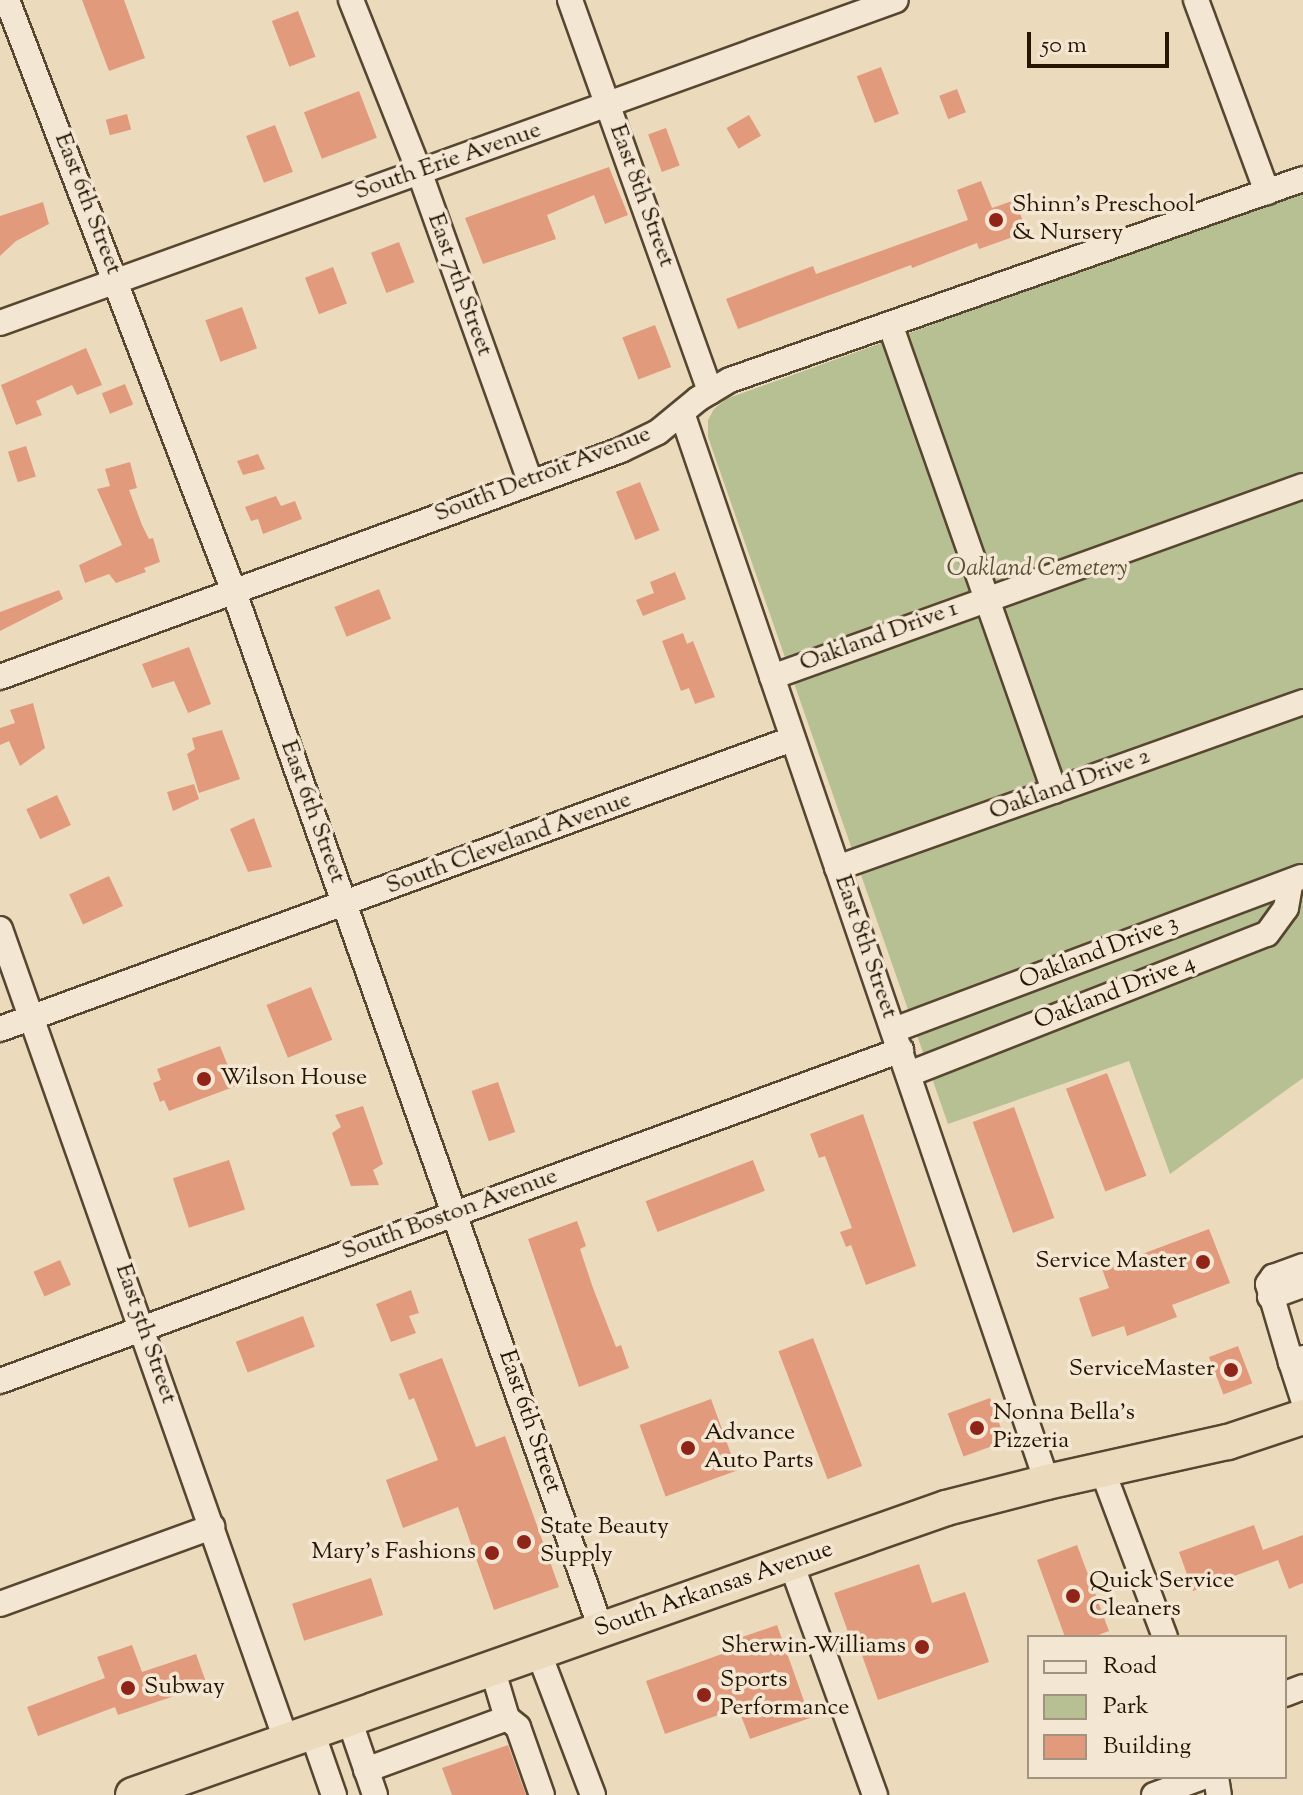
<!DOCTYPE html>
<html>
<head>
<meta charset="utf-8">
<style>
	body { margin:0 }
	#map { position:relative; width:1303px; height:1795px; overflow:hidden; background:#ecdabd; font-family:"Sorts Mill Goudy",serif }
	div>[style] { position:absolute }
	[style*='--x'] { left:calc(var(--x)*1px); top:calc(var(--y)*1px); width:calc(var(--w)*1px); rotate:calc(var(--a)*1deg) }
	.green>* { inset:0; background:#b7c092 }
	.building>* { inset:0; background:#e29a7d; transform-origin:0 0 }
	.roads { filter:drop-shadow(2px 0 #574630) drop-shadow(-2px 0 #574630) drop-shadow(0 2px #574630) drop-shadow(0 -2px #574630) }
	.minor>* { height:24px; margin:-12px; padding:0 12px; transform-origin:12px; border-radius:12px; background:#f3e7d4 }
	.highway>* { height:34px; margin:-17px; padding:0 17px; transform-origin:17px; border-radius:17px; background:#ecdabd }
	.dots>* { width:22px; height:22px; translate:-50% -50%; box-sizing:border-box; border:4px solid #f3e7d4; border-radius:50% }
	span { translate:-50% -50%; white-space:nowrap; text-align:center; line-height:1.15; -webkit-text-stroke:7px #f3e7d4; paint-order:stroke }
	.street-label { font-size:24px; color:#251501 }
	.poi-label { font-size:24px; color:#251501 }
	.left { translate:0 -50%; text-align:left }
	.right { translate:-100% -50%; text-align:right }
	.park-label { font-size:24px; color:#585134; font-style:italic }
	.legend { position:absolute; left:1027px; top:1635px; width:260px; height:144px; box-sizing:border-box; background:#f3e7d4; border:2px solid #a19380; margin:0; padding:10px 14px; list-style:none; font-size:24px; color:#251501 }
	.legend li { display:flex; align-items:center; gap:16px; height:40px }
	.legend b { width:40px; border:2px solid #a19380 }
	.scale { position:absolute; left:1027px; top:32px; width:142px; height:36px; box-sizing:border-box; border:4px solid #251501; border-top:0; padding-left:10px; font-size:24px; line-height:28px; white-space:nowrap; color:#251501; -webkit-text-stroke:6px #f3e7d4; paint-order:stroke }
</style>
</head>
<body>
<div id="map">
	<div class="green">
		<i style="clip-path:polygon(1303px 191px,1303px 1078px,1170px 1174px,1129px 1061px,948px 1124px,708px 437px,708px 420px,714px 409px,726px 399px)"></i>
	</div>
	<div class="building">
		<i style="clip-path:polygon(82px 0,124px 0,145px 58px,109px 71px)"></i>
		<i style="left:298px;top:11px;width:49px;height:28px;rotate:69deg"></i>
		<i style="left:881px;top:67px;width:50px;height:26px;rotate:69deg"></i>
		<i style="left:957px;top:89px;width:25px;height:19px;rotate:69deg"></i>
		<i style="left:359px;top:91px;width:50px;height:59px;rotate:69deg"></i>
		<i style="left:127px;top:114px;width:16px;height:22px;rotate:75deg"></i>
		<i style="left:749px;top:115px;width:24px;height:26px;rotate:60deg"></i>
		<i style="left:275px;top:125px;width:50px;height:31px;rotate:69deg"></i>
		<i style="left:666px;top:128px;width:40px;height:19px;rotate:70deg"></i>
		<i style="clip-path:polygon(609px 167px,628px 215px,605px 224px,594px 195px,547px 215px,556px 239px,483px 264px,465px 218px)"></i>
		<i style="clip-path:polygon(981px 181px,992px 208px,1015px 200px,1027px 232px,979px 249px,977px 243px,912px 268px,911px 265px,738px 329px,726px 299px,813px 266px,816px 274px,968px 220px,957px 190px)"></i>
		<i style="clip-path:polygon(43px 202px,49px 224px,16px 241px,0 256px,0 216px)"></i>
		<i style="left:399px;top:242px;width:43px;height:30px;rotate:69deg"></i>
		<i style="left:333px;top:267px;width:39px;height:30px;rotate:69deg"></i>
		<i style="left:242px;top:307px;width:44px;height:39px;rotate:70deg"></i>
		<i style="left:655px;top:325px;width:45px;height:35px;rotate:69deg"></i>
		<i style="clip-path:polygon(86px 348px,102px 385px,77px 395px,72px 385px,36px 401px,42px 415px,16px 425px,1px 385px)"></i>
		<i style="left:125px;top:384px;width:22px;height:25px;rotate:68deg"></i>
		<i style="left:26px;top:446px;width:32px;height:19px;rotate:72deg"></i>
		<i style="clip-path:polygon(258px 454px,265px 469px,243px 475px,237px 461px)"></i>
		<i style="clip-path:polygon(130px 462px,137px 488px,129px 490px,142px 525px,149px 539px,153px 538px,160px 562px,144px 568px,146px 572px,116px 583px,109px 574px,85px 583px,79px 565px,122px 545px,97px 489px,110px 486px,105px 469px)"></i>
		<i style="left:640px;top:482px;width:52px;height:26px;rotate:68deg"></i>
		<i style="clip-path:polygon(276px 496px,281px 506px,295px 501px,302px 519px,263px 534px,258px 519px,251px 521px,245px 507px)"></i>
		<i style="clip-path:polygon(675px 572px,686px 599px,643px 616px,636px 600px,654px 593px,650px 582px)"></i>
		<i style="left:379px;top:589px;width:32px;height:48px;rotate:68deg"></i>
		<i style="clip-path:polygon(59px 590px,63px 599px,0 631px,0 612px)"></i>
		<i style="clip-path:polygon(683px 633px,687px 644px,693px 641px,715px 697px,695px 704px,689px 688px,681px 691px,662px 641px)"></i>
		<i style="clip-path:polygon(189px 647px,211px 704px,188px 713px,174px 681px,152px 688px,142px 664px)"></i>
		<i style="clip-path:polygon(33px 703px,45px 748px,20px 766px,9px 741px,0 745px,0 728px,15px 723px,10px 710px)"></i>
		<i style="clip-path:polygon(222px 730px,240px 779px,199px 793px,187px 754px,195px 749px,192px 738px)"></i>
		<i style="clip-path:polygon(194px 784px,199px 799px,173px 811px,167px 792px)"></i>
		<i style="left:57px;top:795px;width:33px;height:34px;rotate:65deg"></i>
		<i style="clip-path:polygon(254px 818px,272px 867px,248px 872px,230px 829px)"></i>
		<i style="left:109px;top:876px;width:33px;height:44px;rotate:65deg"></i>
		<i style="left:311px;top:987px;width:57px;height:48px;rotate:68deg"></i>
		<i style="clip-path:polygon(220px 1046px,236px 1086px,169px 1111px,164px 1100px,160px 1102px,153px 1083px,161px 1080px,157px 1069px)"></i>
		<i style="left:1107px;top:1073px;width:110px;height:44px;rotate:69deg"></i>
		<i style="left:498px;top:1082px;width:53px;height:28px;rotate:71deg"></i>
		<i style="clip-path:polygon(363px 1106px,383px 1164px,373px 1170px,379px 1185px,351px 1186px,332px 1133px,341px 1127px,335px 1115px)"></i>
		<i style="left:1014px;top:1107px;width:118px;height:44px;rotate:70deg"></i>
		<i style="clip-path:polygon(863px 1114px,916px 1266px,866px 1285px,851px 1245px,846px 1247px,840px 1232px,852px 1228px,825px 1156px,819px 1158px,810px 1134px)"></i>
		<i style="left:229px;top:1160px;width:52px;height:59px;rotate:72deg"></i>
		<i style="left:753px;top:1160px;width:33px;height:115px;rotate:69deg"></i>
		<i style="clip-path:polygon(577px 1221px,586px 1246px,580px 1249px,593px 1288px,616px 1347px,621px 1345px,629px 1368px,579px 1387px,528px 1239px)"></i>
		<i style="clip-path:polygon(1209px 1229px,1230px 1283px,1172px 1305px,1177px 1317px,1127px 1336px,1124px 1326px,1092px 1337px,1079px 1298px,1109px 1288px,1102px 1269px)"></i>
		<i style="left:60px;top:1260px;width:27px;height:29px;rotate:66deg"></i>
		<i style="clip-path:polygon(411px 1290px,419px 1313px,409px 1316px,416px 1333px,391px 1342px,376px 1304px)"></i>
		<i style="left:303px;top:1316px;width:33px;height:72px;rotate:69deg"></i>
		<i style="left:813px;top:1338px;width:137px;height:37px;rotate:69deg"></i>
		<i style="left:1238px;top:1346px;width:40px;height:31px;rotate:69deg"></i>
		<i style="clip-path:polygon(442px 1358px,476px 1447px,505px 1436px,559px 1587px,494px 1610px,458px 1507px,403px 1528px,386px 1480px,438px 1460px,414px 1398px,409px 1400px,399px 1374px)"></i>
		<i style="left:990px;top:1398px;width:46px;height:45px;rotate:70deg"></i>
		<i style="left:711px;top:1399px;width:76px;height:76px;rotate:70deg"></i>
		<i style="clip-path:polygon(1254px 1525px,1263px 1550px,1303px 1535px,1303px 1583px,1289px 1589px,1278px 1560px,1193px 1591px,1179px 1552px)"></i>
		<i style="clip-path:polygon(1077px 1545px,1109px 1631px,1093px 1637px,1065px 1637px,1037px 1560px)"></i>
		<i style="clip-path:polygon(919px 1564px,932px 1603px,965px 1592px,989px 1662px,878px 1700px,853px 1630px,848px 1632px,834px 1593px)"></i>
		<i style="left:371px;top:1578px;width:39px;height:83px;rotate:72deg"></i>
		<i style="clip-path:polygon(777px 1625px,810px 1718px,750px 1739px,738px 1708px,665px 1734px,646px 1681px,722px 1654px,719px 1645px)"></i>
		<i style="clip-path:polygon(132px 1645px,142px 1672px,196px 1654px,207px 1685px,118px 1715px,115px 1707px,38px 1736px,27px 1707px,105px 1678px,97px 1657px)"></i>
		<i style="clip-path:polygon(508px 1745px,526px 1795px,452px 1795px,442px 1768px)"></i>
	</div>
	<div class="roads">
		<div class="minor">
			<i style="--x:7;--y:0;--w:634;--a:69.02"></i>
			<i style="--x:234;--y:592;--w:1100;--a:70.51"></i>
			<i style="--x:351;--y:0;--w:184;--a:68.3"></i>
			<i style="--x:419;--y:171;--w:329;--a:70.3"></i>
			<i style="--x:570;--y:0;--w:416;--a:70.3"></i>
			<i style="--x:1196;--y:0;--w:205;--a:69.7"></i>
			<i style="--x:0;--y:323;--w:952;--a:-19.82"></i>
			<i style="--x:890;--y:324;--w:495;--a:70.6"></i>
			<i style="--x:682;--y:413;--w:1130;--a:71.15"></i>
			<i style="--x:0;--y:677;--w:661;--a:-20.08"></i>
			<i style="--x:621;--y:450;--w:41;--a:-25.9"></i>
			<i style="--x:658;--y:432;--w:52;--a:-39.5"></i>
			<i style="--x:698;--y:399;--w:37;--a:-31"></i>
			<i style="--x:730;--y:380;--w:607;--a:-19.33"></i>
			<i style="--x:772;--y:677;--w:564;--a:-19.78"></i>
			<i style="--x:837;--y:868;--w:495;--a:-19.6"></i>
			<i style="--x:0;--y:929;--w:860;--a:70.57"></i>
			<i style="--x:0;--y:1029;--w:843;--a:-20.11"></i>
			<i style="--x:894;--y:1030;--w:435;--a:-20.6"></i>
			<i style="--x:909;--y:1074;--w:384;--a:-21.4"></i>
			<i style="--x:1267;--y:934;--w:32;--a:-54"></i>
			<i style="--x:1286;--y:908;--w:27;--a:-80"></i>
			<i style="--x:1270;--y:1297;--w:35;--a:-20"></i>
			<i style="--x:1303;--y:1358;--w:13;--a:162"></i>
			<i style="--x:1291;--y:1362;--w:39;--a:72"></i>
			<i style="--x:1291;--y:1362;--w:81;--a:-106.4"></i>
			<i style="--x:1268;--y:1284;--w:9;--a:-54"></i>
			<i style="--x:1273;--y:1277;--w:32;--a:-20"></i>
			<i style="--x:0;--y:1381;--w:960;--a:-20.17"></i>
			<i style="--x:1103;--y:1472;--w:176;--a:69.4"></i>
			<i style="--x:791;--y:1563;--w:247;--a:70.1"></i>
			<i style="--x:0;--y:1604;--w:226;--a:-20"></i>
			<i style="--x:538;--y:1651;--w:154;--a:69.1"></i>
			<i style="--x:1285;--y:1694;--w:19;--a:-21"></i>
			<i style="--x:507;--y:1718;--w:14;--a:39"></i>
			<i style="--x:518;--y:1727;--w:72;--a:70.6"></i>
			<i style="--x:349;--y:1719;--w:80;--a:71.1"></i>
			<i style="--x:312;--y:1732;--w:67;--a:70.8"></i>
			<i style="--x:366;--y:1770;--w:150;--a:-20.2"></i>
			<i style="--x:507;--y:1718;--w:52;--a:-106.7"></i>
			<i style="--x:1216;--y:1777;--w:18;--a:81"></i>
			<i style="--x:1154;--y:1795;--w:52;--a:-20.2"></i>
		</div>
		<div class="highway">
			<i style="--x:133;--y:1795;--w:862;--a:-19.44"></i>
			<i style="--x:946;--y:1508;--w:104;--a:-14.4"></i>
			<i style="--x:1047;--y:1482;--w:185;--a:-12.5"></i>
			<i style="--x:1228;--y:1442;--w:79;--a:-18.4"></i>
		</div>
	</div>
	<div class="dots">
		<i style="left:996px;top:220px;background:#8f2418"></i>
		<i style="left:204px;top:1079px;background:#8f2418"></i>
		<i style="left:1203px;top:1262px;background:#8f2418"></i>
		<i style="left:1231px;top:1370px;background:#8f2418"></i>
		<i style="left:977px;top:1428px;background:#8f2418"></i>
		<i style="left:688px;top:1448px;background:#8f2418"></i>
		<i style="left:524px;top:1542px;background:#8f2418"></i>
		<i style="left:492px;top:1553px;background:#8f2418"></i>
		<i style="left:1073px;top:1596px;background:#8f2418"></i>
		<i style="left:922px;top:1647px;background:#8f2418"></i>
		<i style="left:128px;top:1688px;background:#8f2418"></i>
		<i style="left:704px;top:1695px;background:#8f2418"></i>
	</div>
	<div class="street-label">
		<span style="left:448px;top:162px;rotate:-19deg">South Erie Avenue</span>
		<span style="left:641px;top:196px;rotate:70deg">East 8th Street</span>
		<span style="left:87px;top:204px;rotate:69deg">East 6th Street</span>
		<span style="left:459px;top:285px;rotate:70deg">East 7th Street</span>
		<span style="left:543px;top:475px;rotate:-21deg">South Detroit Avenue</span>
		<span style="left:879px;top:637px;rotate:-20deg">Oakland Drive 1</span>
		<span style="left:1070px;top:785px;rotate:-20deg">Oakland Drive 2</span>
		<span style="left:312px;top:812px;rotate:70deg">East 6th Street</span>
		<span style="left:509px;top:844px;rotate:-20deg">South Cleveland Avenue</span>
		<span style="left:865px;top:947px;rotate:71deg">East 8th Street</span>
		<span style="left:1099px;top:953px;rotate:-21deg">Oakland Drive 3</span>
		<span style="left:1115px;top:993px;rotate:-21deg">Oakland Drive 4</span>
		<span style="left:450px;top:1215px;rotate:-20deg">South Boston Avenue</span>
		<span style="left:145px;top:1334px;rotate:71deg">East 5th Street</span>
		<span style="left:529px;top:1422px;rotate:71deg">East 6th Street</span>
		<span style="left:714px;top:1590px;rotate:-19deg">South Arkansas Avenue</span>
	</div>
	<div class="poi-label">
		<span class="left" style="left:1012px;top:220px">Shinn's Preschool<br>&amp; Nursery</span>
		<span class="left" style="left:220px;top:1079px">Wilson House</span>
		<span class="right" style="left:1187px;top:1262px">Service Master</span>
		<span class="right" style="left:1215px;top:1370px">ServiceMaster</span>
		<span class="left" style="left:993px;top:1428px">Nonna Bella’s<br>Pizzeria</span>
		<span class="left" style="left:704px;top:1448px">Advance<br>Auto Parts</span>
		<span class="left" style="left:540px;top:1542px">State Beauty<br>Supply</span>
		<span class="right" style="left:476px;top:1553px">Mary's Fashions</span>
		<span class="left" style="left:1089px;top:1596px">Quick Service<br>Cleaners</span>
		<span class="right" style="left:906px;top:1647px">Sherwin-Williams</span>
		<span class="left" style="left:720px;top:1695px">Sports<br>Performance</span>
		<span class="left" style="left:144px;top:1688px">Subway</span>
	</div>
	<div class="park-label">
		<span style="left:1037px;top:570px">Oakland Cemetery</span>
	</div>
	<ul class="legend">
	<li><b style="height:10px;background:#f3e7d4"></b>Road</li>
	<li><b style="height:22px;background:#b7c092"></b>Park</li>
	<li><b style="height:22px;background:#e29a7d"></b>Building</li>
	</ul>
	<div class="scale">50 m</div>
</div>
</body>
</html>
